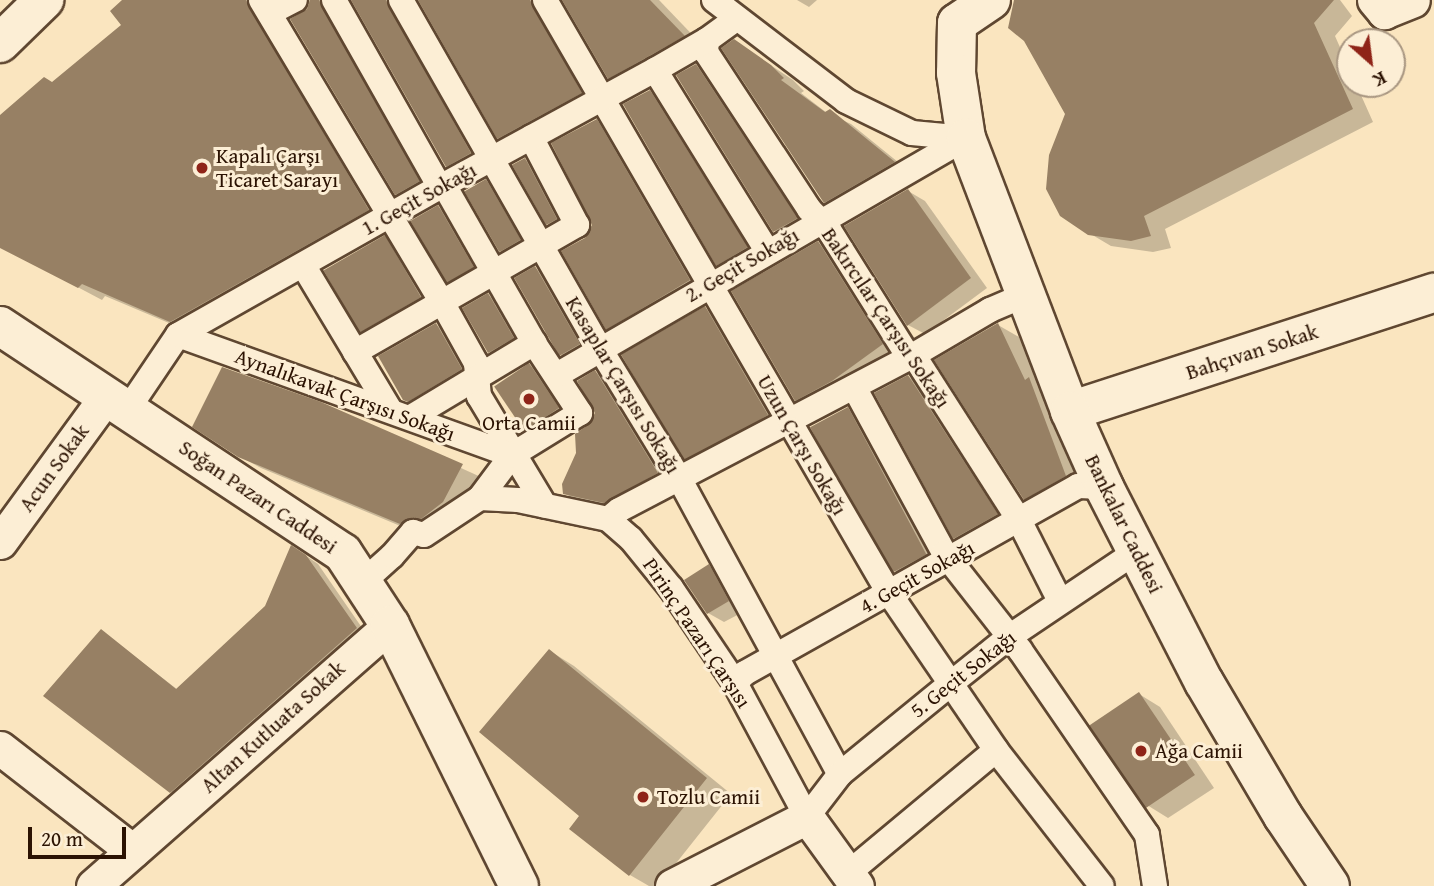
<!DOCTYPE html>
<html>
<head>
<meta charset="utf-8">
<style>
	body { margin:0 }
	#map { position:relative; width:1434px; height:886px; overflow:hidden; background:#fae5bf; font-family:"Gentium Book Plus",serif }
	div>[style] { position:absolute }
	[style*='--x'] { left:calc(var(--x)*1px); top:calc(var(--y)*1px); width:calc(var(--w)*1px); rotate:calc(var(--a)*1deg) }
	.shadow>* { inset:0; background:#0003 }
	.building>* { inset:0; background:#978064; transform-origin:0 0 }
	.roads { filter:drop-shadow(2px 0 #5f4731) drop-shadow(-2px 0 #5f4731) drop-shadow(0 2px #5f4731) drop-shadow(0 -2px #5f4731) }
	.pedestrian>* { height:24px; margin:-12px; padding:0 12px; transform-origin:12px; border-radius:12px; background:#fceed5 }
	.minor>* { height:33px; margin:-16.5px; padding:0 16.5px; transform-origin:16.5px; border-radius:16.5px; background:#fceed5 }
	.tertiary>* { height:38px; margin:-19px; padding:0 19px; transform-origin:19px; border-radius:19px; background:#fceed5 }
	.secondary>* { height:38px; margin:-19px; padding:0 19px; transform-origin:19px; border-radius:19px; background:#fceed5 }
	.dots>* { width:19px; height:19px; translate:-50% -50%; box-sizing:border-box; border:4px solid #fceed5; border-radius:50% }
	span { translate:-50% -50%; white-space:nowrap; text-align:center; line-height:1.15; -webkit-text-stroke:6px #fceed5; paint-order:stroke }
	.poi-label { font-size:21px; color:#2b1202 }
	.left { translate:0 -50%; text-align:left }
	.street-label { font-size:21px; color:#2b1202 }
	.north { position:absolute; left:1336px; top:28px; width:70px; height:70px; box-sizing:border-box; background:#fceed5; border:2px solid #a89681; border-radius:50%; rotate:152deg; font-size:19px; font-weight:700; line-height:28px; text-align:center; color:#2b1202 }
	.north::after { content:''; display:block; margin:auto; width:24px; height:32px; background:#8f2418; clip-path:polygon(50% 0,100% 100%,50% 72%,0 100%) }
	.scale { position:absolute; left:28px; top:827px; width:98px; height:32px; box-sizing:border-box; border:4px solid #2b1202; border-top:0; padding-left:9px; font-size:21px; line-height:24px; white-space:nowrap; color:#2b1202; -webkit-text-stroke:5px #fceed5; paint-order:stroke }
</style>
</head>
<body>
<div id="map">
	<div class="shadow">
		<i style="clip-path:polygon(124px 0,277px 0,270px 7px,391px 223px,195px 334px,105px 296px,102px 300px,0 246px,0 118px,53px 84px,123px 26px)"></i>
		<i style="clip-path:polygon(289px 0,350px 0,344px 6px,442px 195px,420px 207px,396px 194px,309px 10px,309px 2px,299px 6px)"></i>
		<i style="clip-path:polygon(353px 0,417px 0,411px 6px,493px 167px,470px 179px,447px 166px)"></i>
		<i style="clip-path:polygon(420px 0,561px 0,554px 7px,604px 106px,522px 151px,498px 138px)"></i>
		<i style="clip-path:polygon(564px 0,659px 0,706px 49px,632px 91px,609px 77px)"></i>
		<i style="clip-path:polygon(797px 0,817px 0,809px 7px)"></i>
		<i style="clip-path:polygon(1020px 0,1340px 0,1352px 16px,1335px 36px,1350px 70px,1350px 84px,1356px 84px,1373px 122px,1165px 229px,1171px 248px,1153px 252px,1111px 246px,1089px 233px,1067px 114px)"></i>
		<i style="clip-path:polygon(734px 41px,793px 80px,804px 91px,801px 93px,827px 113px,851px 124px,914px 175px,846px 214px,825px 202px)"></i>
		<i style="clip-path:polygon(696px 66px,717px 78px,818px 231px,796px 243px,775px 231px,678px 76px)"></i>
		<i style="clip-path:polygon(650px 92px,671px 104px,768px 260px,739px 276px,718px 264px)"></i>
		<i style="clip-path:polygon(597px 121px,618px 133px,711px 293px,628px 340px,607px 328px,586px 239px,594px 225px)"></i>
		<i style="clip-path:polygon(525px 160px,546px 172px,569px 236px,548px 224px,514px 165px)"></i>
		<i style="clip-path:polygon(486px 181px,507px 193px,541px 252px,522px 263px,501px 251px)"></i>
		<i style="clip-path:polygon(908px 191px,925px 201px,987px 288px,925px 334px,908px 325px)"></i>
		<i style="clip-path:polygon(438px 207px,459px 219px,494px 279px,470px 293px,448px 281px)"></i>
		<i style="clip-path:polygon(385px 237px,406px 250px,441px 309px,384px 342px,363px 330px)"></i>
		<i style="clip-path:polygon(818px 243px,839px 255px,903px 356px,817px 412px,796px 400px)"></i>
		<i style="clip-path:polygon(535px 268px,556px 280px,600px 357px,583px 367px,562px 355px)"></i>
		<i style="clip-path:polygon(488px 295px,509px 307px,534px 350px,510px 364px,489px 352px)"></i>
		<i style="clip-path:polygon(705px 308px,727px 320px,788px 427px,707px 470px,686px 457px)"></i>
		<i style="clip-path:polygon(436px 325px,458px 337px,482px 382px,427px 412px,405px 399px)"></i>
		<i style="clip-path:polygon(998px 325px,1019px 337px,1086px 488px,1046px 510px,1025px 498px)"></i>
		<i style="clip-path:polygon(529px 365px,551px 377px,579px 421px,543px 443px,522px 431px)"></i>
		<i style="clip-path:polygon(595px 372px,617px 384px,678px 485px,626px 514px,586px 506px,564px 493px,597px 413px)"></i>
		<i style="clip-path:polygon(908px 377px,930px 389px,1018px 526px,976px 550px,955px 538px)"></i>
		<i style="clip-path:polygon(320px 404px,483px 478px,464px 514px,422px 535px,261px 468px,239px 456px)"></i>
		<i style="clip-path:polygon(848px 409px,869px 421px,947px 566px,917px 583px,895px 571px)"></i>
		<i style="clip-path:polygon(302px 553px,318px 564px,367px 635px,182px 798px,171px 791px,102px 631px,178px 690px,267px 607px)"></i>
		<i style="clip-path:polygon(709px 566px,726px 576px,745px 611px,724px 622px,708px 613px)"></i>
		<i style="clip-path:polygon(550px 651px,574px 666px,731px 794px,658px 886px,649px 886px,630px 875px,572px 828px,582px 816px)"></i>
		<i style="clip-path:polygon(1139px 694px,1160px 707px,1214px 788px,1168px 818px,1147px 805px)"></i>
	</div>
	<div class="building">
		<i style="clip-path:polygon(122px 0,246px 0,369px 210px,170px 322px,82px 284px,78px 288px,0 248px,0 115px,44px 77px,52px 82px,121px 25px,110px 11px)"></i>
		<i style="clip-path:polygon(310px 0,319px 0,420px 181px,395px 195px,290px 19px,307px 9px)"></i>
		<i style="clip-path:polygon(351px 0,386px 0,471px 153px,446px 167px)"></i>
		<i style="clip-path:polygon(418px 0,530px 0,582px 93px,497px 139px)"></i>
		<i style="clip-path:polygon(562px 0,650px 0,685px 36px,608px 79px)"></i>
		<i style="clip-path:polygon(1014px 0,1334px 0,1314px 23px,1353px 109px,1144px 216px,1151px 236px,1131px 241px,1088px 235px,1060px 216px,1046px 189px,1049px 155px,1065px 114px,1024px 41px,1008px 28px)"></i>
		<i style="clip-path:polygon(734px 39px,771px 65px,784px 78px,781px 80px,825px 112px,830px 109px,895px 162px,824px 203px,721px 48px)"></i>
		<i style="clip-path:polygon(696px 64px,798px 218px,773px 232px,676px 75px)"></i>
		<i style="clip-path:polygon(650px 90px,748px 247px,716px 266px,623px 104px)"></i>
		<i style="clip-path:polygon(597px 119px,690px 280px,606px 330px,561px 251px,585px 238px,592px 225px,551px 143px)"></i>
		<i style="clip-path:polygon(525px 158px,557px 219px,546px 225px,512px 165px)"></i>
		<i style="left:486px;top:179px;width:70px;height:25px;rotate:60deg"></i>
		<i style="clip-path:polygon(908px 189px,971px 278px,907px 326px,844px 226px)"></i>
		<i style="left:438px;top:205px;width:72px;height:32px;rotate:60deg"></i>
		<i style="left:385px;top:235px;width:72px;height:71px;rotate:60deg"></i>
		<i style="clip-path:polygon(818px 241px,883px 344px,832px 381px,795px 401px,731px 291px)"></i>
		<i style="left:535px;top:266px;width:90px;height:24px;rotate:60deg"></i>
		<i style="left:488px;top:293px;width:52px;height:30px;rotate:60deg"></i>
		<i style="left:705px;top:306px;width:126px;height:97px;rotate:60deg"></i>
		<i style="clip-path:polygon(436px 323px,462px 369px,408px 402px,403px 400px,378px 356px)"></i>
		<i style="clip-path:polygon(998px 323px,1025px 380px,1029px 377px,1066px 476px,1024px 500px,934px 360px)"></i>
		<i style="left:529px;top:363px;width:54px;height:42px;rotate:56deg"></i>
		<i style="clip-path:polygon(222px 367px,321px 402px,463px 464px,443px 502px,421px 519px,409px 518px,400px 524px,238px 457px,192px 427px)"></i>
		<i style="clip-path:polygon(595px 370px,658px 473px,604px 503px,563px 494px,562px 484px,576px 453px,575px 434px,588px 425px,595px 413px,577px 381px)"></i>
		<i style="clip-path:polygon(908px 375px,998px 514px,953px 539px,874px 393px)"></i>
		<i style="left:848px;top:407px;width:167px;height:43px;rotate:62deg"></i>
		<i style="clip-path:polygon(291px 545px,306px 555px,357px 628px,170px 793px,43px 696px,101px 629px,176px 689px,265px 606px)"></i>
		<i style="clip-path:polygon(709px 564px,729px 601px,707px 614px,684px 580px)"></i>
		<i style="clip-path:polygon(549px 649px,707px 778px,629px 876px,569px 829px,579px 816px,479px 732px)"></i>
		<i style="left:1139px;top:692px;width:100px;height:60px;rotate:56deg"></i>
	</div>
	<div class="roads">
		<div class="pedestrian">
			<i style="--x:261;--y:0;--w:354;--a:59.1"></i>
			<i style="--x:443;--y:304;--w:68;--a:60.8"></i>
			<i style="--x:476;--y:363;--w:33;--a:85"></i>
			<i style="--x:479;--y:396;--w:128;--a:59"></i>
			<i style="--x:334;--y:0;--w:215;--a:60.5"></i>
			<i style="--x:401;--y:0;--w:390;--a:60.3"></i>
			<i style="--x:594;--y:339;--w:163;--a:58.6"></i>
			<i style="--x:679;--y:478;--w:337;--a:61.5"></i>
			<i style="--x:545;--y:0;--w:686;--a:59.88"></i>
			<i style="--x:889;--y:593;--w:190;--a:55.7"></i>
			<i style="--x:996;--y:750;--w:172;--a:52.1"></i>
			<i style="--x:714;--y:0;--w:166;--a:37.4"></i>
			<i style="--x:846;--y:101;--w:73;--a:25.9"></i>
			<i style="--x:912;--y:133;--w:54;--a:5.3"></i>
			<i style="--x:277;--y:9;--w:20;--a:-27"></i>
			<i style="--x:707;--y:40;--w:12;--a:95"></i>
			<i style="--x:706;--y:52;--w:188;--a:56.7"></i>
			<i style="--x:809;--y:209;--w:29;--a:46"></i>
			<i style="--x:829;--y:230;--w:143;--a:57.9"></i>
			<i style="--x:905;--y:351;--w:17;--a:40"></i>
			<i style="--x:918;--y:362;--w:188;--a:57.4"></i>
			<i style="--x:1019;--y:520;--w:91;--a:63.2"></i>
			<i style="--x:655;--y:70;--w:214;--a:58.2"></i>
			<i style="--x:444;--y:185;--w:182;--a:60.3"></i>
			<i style="--x:534;--y:343;--w:84;--a:56.7"></i>
			<i style="--x:580;--y:413;--w:80;--a:148.3"></i>
			<i style="--x:512;--y:455;--w:54;--a:126.7"></i>
			<i style="--x:303;--y:265;--w:169;--a:59"></i>
			<i style="--x:178;--y:335;--w:355;--a:19.8"></i>
			<i style="--x:355;--y:352;--w:256;--a:-29.8"></i>
			<i style="--x:577;--y:225;--w:99;--a:-117.6"></i>
			<i style="--x:557;--y:375;--w:473;--a:-30.1"></i>
			<i style="--x:854;--y:387;--w:189;--a:61.5"></i>
			<i style="--x:944;--y:553;--w:123;--a:51.9"></i>
			<i style="--x:1020;--y:650;--w:224;--a:55.5"></i>
			<i style="--x:1147;--y:835;--w:52;--a:81.1"></i>
			<i style="--x:128;--y:409;--w:89;--a:-56"></i>
			<i style="--x:178;--y:335;--w:301;--a:-29.5"></i>
			<i style="--x:440;--y:187;--w:245;--a:-28.6"></i>
			<i style="--x:655;--y:70;--w:60;--a:-30"></i>
			<i style="--x:707;--y:40;--w:37;--a:-36"></i>
			<i style="--x:411;--y:417;--w:144;--a:-31"></i>
			<i style="--x:608;--y:519;--w:14;--a:-39"></i>
			<i style="--x:619;--y:510;--w:331;--a:-27.7"></i>
			<i style="--x:912;--y:356;--w:91;--a:-30.5"></i>
			<i style="--x:990;--y:310;--w:38;--a:-23"></i>
			<i style="--x:363;--y:582;--w:39;--a:-42"></i>
			<i style="--x:392;--y:556;--w:32;--a:-49"></i>
			<i style="--x:413;--y:532;--w:11;--a:15"></i>
			<i style="--x:424;--y:535;--w:67;--a:-33.5"></i>
			<i style="--x:480;--y:498;--w:38;--a:3"></i>
			<i style="--x:518;--y:500;--w:92;--a:11.9"></i>
			<i style="--x:608;--y:519;--w:30;--a:41"></i>
			<i style="--x:631;--y:539;--w:63;--a:50.8"></i>
			<i style="--x:671;--y:588;--w:115;--a:56"></i>
			<i style="--x:735;--y:683;--w:152;--a:61.8"></i>
			<i style="--x:807;--y:817;--w:54;--a:-52.5"></i>
			<i style="--x:840;--y:774;--w:141;--a:-39.2"></i>
			<i style="--x:949;--y:685;--w:77;--a:-38.7"></i>
			<i style="--x:1009;--y:637;--w:154;--a:-33.9"></i>
			<i style="--x:735;--y:683;--w:14;--a:-45"></i>
			<i style="--x:745;--y:673;--w:382;--a:-29.3"></i>
			<i style="--x:1078;--y:486;--w:26;--a:2"></i>
			<i style="--x:846;--y:875;--w:195;--a:-39.8"></i>
		</div>
		<div class="minor">
			<i style="--x:1374;--y:0;--w:16;--a:50"></i>
			<i style="--x:1384;--y:12;--w:31;--a:-22"></i>
			<i style="--x:0;--y:542;--w:182;--a:-53.9"></i>
			<i style="--x:0;--y:748;--w:168;--a:37.8"></i>
			<i style="--x:93;--y:886;--w:395;--a:-41.3"></i>
			<i style="--x:672;--y:886;--w:152;--a:-27.1"></i>
			<i style="--x:807;--y:817;--w:85;--a:54.1"></i>
		</div>
		<div class="tertiary">
			<i style="--x:957;--y:23;--w:41;--a:-34.1"></i>
			<i style="--x:1070;--y:411;--w:383;--a:-18"></i>
		</div>
		<div class="secondary">
			<i style="--x:957;--y:23;--w:50;--a:91.1"></i>
			<i style="--x:956;--y:73;--w:66;--a:81.3"></i>
			<i style="--x:966;--y:138;--w:292;--a:69.1"></i>
			<i style="--x:1070;--y:411;--w:83;--a:65.9"></i>
			<i style="--x:1104;--y:487;--w:219;--a:62.9"></i>
			<i style="--x:1204;--y:682;--w:156;--a:59.5"></i>
			<i style="--x:1283;--y:816;--w:84;--a:56.1"></i>
			<i style="--x:0;--y:43;--w:62;--a:-44.3"></i>
			<i style="--x:0;--y:326;--w:411;--a:33.5"></i>
			<i style="--x:343;--y:553;--w:86;--a:56.9"></i>
			<i style="--x:390;--y:625;--w:291;--a:63.7"></i>
		</div>
	</div>
	<div class="dots">
		<i style="left:202px;top:168px;background:#8f2418"></i>
		<i style="left:529px;top:399px;background:#8f2418"></i>
		<i style="left:1141px;top:751px;background:#8f2418"></i>
		<i style="left:643px;top:797px;background:#8f2418"></i>
	</div>
	<div class="poi-label">
		<span class="left" style="left:216px;top:168px">Kapalı Çarşı<br>Ticaret Sarayı</span>
		<span style="left:529px;top:423px">Orta Camii</span>
		<span class="left" style="left:1155px;top:751px">Ağa Camii</span>
		<span class="left" style="left:657px;top:797px">Tozlu Camii</span>
	</div>
	<div class="street-label">
		<span style="left:419px;top:199px;rotate:-29deg">1. Geçit Sokağı</span>
		<span style="left:742px;top:265px;rotate:-30deg">2. Geçit Sokağı</span>
		<span style="left:886px;top:318px;rotate:56deg">Bakırcılar Çarşısı Sokağı</span>
		<span style="left:1252px;top:352px;rotate:-18deg">Bahçıvan Sokak</span>
		<span style="left:623px;top:385px;rotate:59deg">Kasaplar Çarşısı Sokağı</span>
		<span style="left:345px;top:395px;rotate:20deg">Aynalıkavak Çarşısı Sokağı</span>
		<span style="left:802px;top:445px;rotate:60deg">Uzun Çarşı Sokağı</span>
		<span style="left:54px;top:468px;rotate:-54deg">Acun Sokak</span>
		<span style="left:258px;top:497px;rotate:34deg">Soğan Pazarı Caddesi</span>
		<span style="left:1124px;top:524px;rotate:64deg">Bankalar Caddesi</span>
		<span style="left:917px;top:577px;rotate:-29deg">4. Geçit Sokağı</span>
		<span style="left:697px;top:633px;rotate:56deg">Pirinç Pazarı Çarşısı</span>
		<span style="left:963px;top:674px;rotate:-38deg">5. Geçit Sokağı</span>
		<span style="left:273px;top:727px;rotate:-42deg">Altan Kutluata Sokak</span>
	</div>
	<div class="north">K</div>
	<div class="scale">20 m</div>
</div>
</body>
</html>
